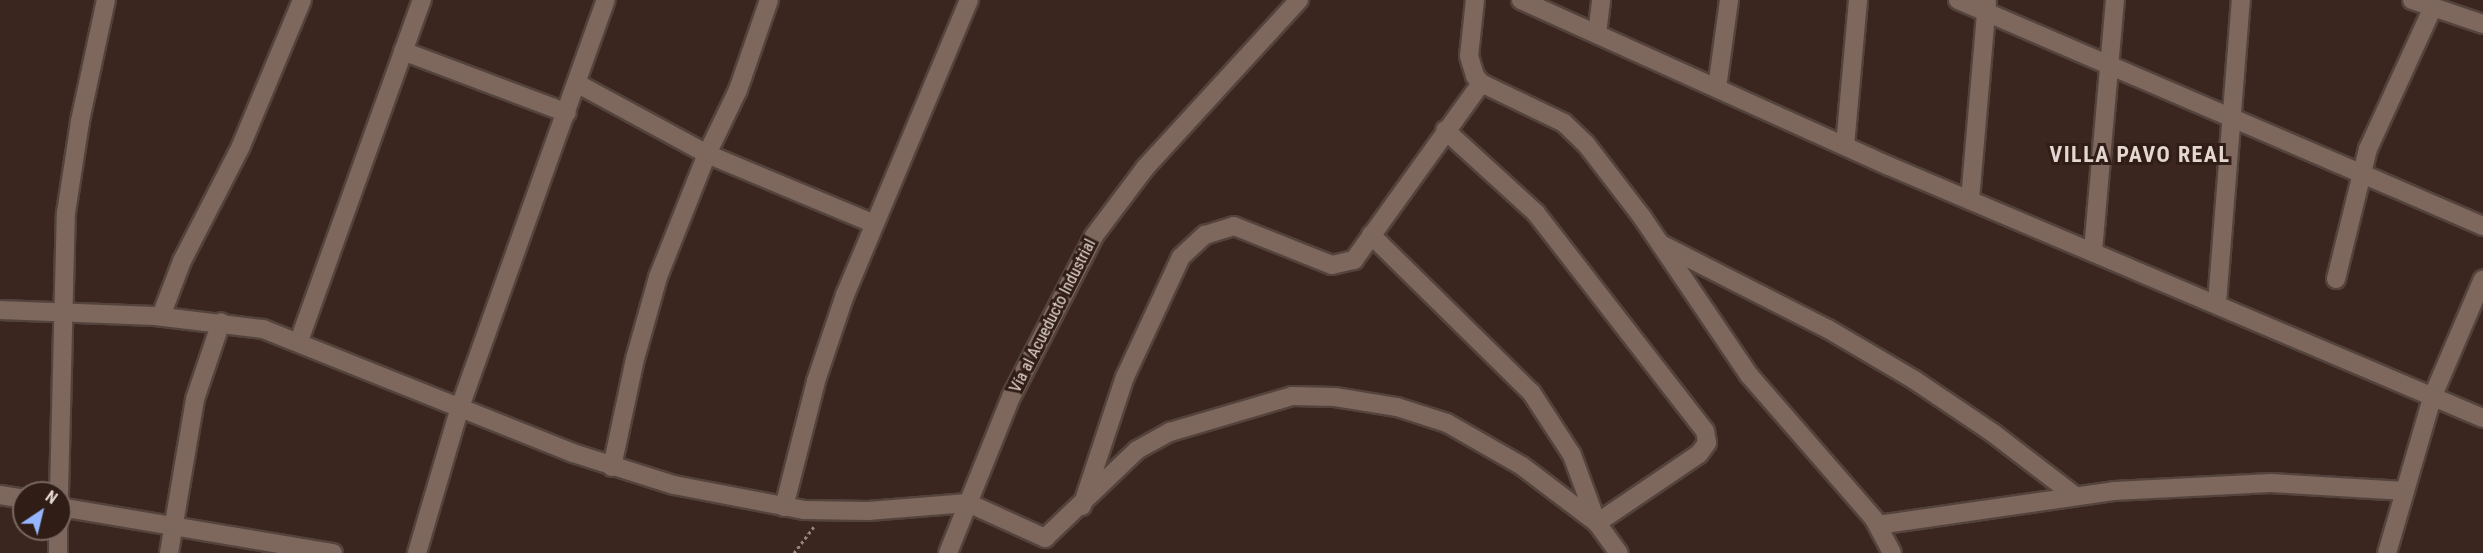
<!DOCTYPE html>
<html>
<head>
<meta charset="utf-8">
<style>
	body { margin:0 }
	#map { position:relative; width:2483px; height:553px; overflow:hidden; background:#3a261e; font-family:"Roboto Condensed",sans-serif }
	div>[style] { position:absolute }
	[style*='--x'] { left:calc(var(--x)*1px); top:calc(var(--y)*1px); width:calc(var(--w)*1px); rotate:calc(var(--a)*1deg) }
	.path>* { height:3px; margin-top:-1.5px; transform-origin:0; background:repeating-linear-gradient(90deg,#94837d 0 3px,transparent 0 6px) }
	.roads { filter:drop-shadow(2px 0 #53433c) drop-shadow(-2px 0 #53433c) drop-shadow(0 2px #53433c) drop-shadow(0 -2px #53433c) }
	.minor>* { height:18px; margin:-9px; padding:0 9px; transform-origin:9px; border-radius:9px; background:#7e675d }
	span { translate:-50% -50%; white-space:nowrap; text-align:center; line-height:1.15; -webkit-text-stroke:6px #301d15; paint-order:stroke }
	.street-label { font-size:16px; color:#e4d6d1 }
	.district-label { font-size:22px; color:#e4d6d1; font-weight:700; letter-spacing:1.5px }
	.north { position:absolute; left:12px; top:481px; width:60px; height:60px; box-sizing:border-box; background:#301d15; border:2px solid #786760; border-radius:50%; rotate:35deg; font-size:16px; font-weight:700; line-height:24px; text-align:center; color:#e4d6d1 }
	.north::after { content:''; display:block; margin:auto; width:21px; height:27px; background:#95b6fd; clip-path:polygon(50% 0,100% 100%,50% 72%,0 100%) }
</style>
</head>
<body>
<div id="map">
	<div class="path">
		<i style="--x:794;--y:553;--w:34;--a:-53"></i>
	</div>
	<div class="roads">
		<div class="minor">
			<i style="--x:1475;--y:0;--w:56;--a:96.1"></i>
			<i style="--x:1469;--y:56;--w:21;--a:73"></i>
			<i style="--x:1475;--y:76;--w:9;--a:49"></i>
			<i style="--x:1481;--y:83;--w:92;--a:25.7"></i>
			<i style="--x:1564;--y:123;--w:30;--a:44"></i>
			<i style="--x:1586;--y:144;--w:92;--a:52.5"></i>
			<i style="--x:1642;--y:217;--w:191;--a:55.9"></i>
			<i style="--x:1749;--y:375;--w:191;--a:49"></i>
			<i style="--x:1874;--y:519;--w:38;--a:62"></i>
			<i style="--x:1521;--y:0;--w:404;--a:24.3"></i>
			<i style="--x:1889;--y:166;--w:645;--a:22.99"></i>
			<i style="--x:1958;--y:0;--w:572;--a:23.29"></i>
			<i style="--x:2412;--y:0;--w:75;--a:18.7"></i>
			<i style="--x:1597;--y:34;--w:34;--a:-83"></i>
			<i style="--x:403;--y:51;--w:175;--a:20.7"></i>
			<i style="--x:578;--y:84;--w:147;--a:28.5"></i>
			<i style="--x:707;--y:154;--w:181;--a:22.7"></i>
			<i style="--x:1717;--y:88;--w:89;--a:-82.2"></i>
			<i style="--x:1845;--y:146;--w:147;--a:-84.9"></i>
			<i style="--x:1970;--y:200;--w:199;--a:-85.1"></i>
			<i style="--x:1371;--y:235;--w:224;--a:44.5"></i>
			<i style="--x:1531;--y:392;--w:75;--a:56.9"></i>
			<i style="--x:1572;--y:455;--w:72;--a:69.8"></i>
			<i style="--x:1597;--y:523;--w:123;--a:-34.1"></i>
			<i style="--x:1699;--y:454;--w:14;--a:-54"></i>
			<i style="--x:1707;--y:443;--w:12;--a:-99"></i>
			<i style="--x:1705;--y:431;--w:276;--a:-127.8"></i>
			<i style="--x:1536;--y:213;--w:123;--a:-137.6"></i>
			<i style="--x:1661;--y:244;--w:187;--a:27"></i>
			<i style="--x:1828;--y:329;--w:99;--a:30.5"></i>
			<i style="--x:1913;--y:379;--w:97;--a:34"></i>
			<i style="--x:1993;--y:433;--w:103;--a:37.5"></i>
			<i style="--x:2093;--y:251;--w:252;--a:-85"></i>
			<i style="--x:2336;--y:279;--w:134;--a:-76.2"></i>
			<i style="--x:2368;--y:149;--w:156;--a:-65.4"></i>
			<i style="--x:2217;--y:303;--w:304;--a:-85.5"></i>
			<i style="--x:0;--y:310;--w:155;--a:2.2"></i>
			<i style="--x:155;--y:316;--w:109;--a:6.9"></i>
			<i style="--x:263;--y:329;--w:334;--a:21.8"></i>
			<i style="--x:573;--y:453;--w:106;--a:17.6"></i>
			<i style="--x:674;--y:485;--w:132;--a:10.9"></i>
			<i style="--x:804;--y:510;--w:64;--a:0.9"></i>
			<i style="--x:868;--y:511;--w:100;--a:-4.6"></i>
			<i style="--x:968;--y:503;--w:85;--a:24.4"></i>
			<i style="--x:161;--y:316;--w:59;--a:-69.1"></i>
			<i style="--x:182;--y:261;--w:129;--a:-62.8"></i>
			<i style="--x:241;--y:146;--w:158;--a:-67.3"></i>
			<i style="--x:299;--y:341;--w:363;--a:-70.2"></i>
			<i style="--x:612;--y:467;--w:110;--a:-78"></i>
			<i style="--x:635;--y:359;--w:85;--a:-74.3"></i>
			<i style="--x:658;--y:277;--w:132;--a:-68.3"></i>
			<i style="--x:707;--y:154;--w:71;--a:-64.2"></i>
			<i style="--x:738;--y:90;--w:95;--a:-71"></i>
			<i style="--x:59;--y:493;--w:280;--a:-88.6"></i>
			<i style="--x:66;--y:213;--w:93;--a:-81.3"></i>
			<i style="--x:80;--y:121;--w:124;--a:-77.9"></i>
			<i style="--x:0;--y:495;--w:24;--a:9"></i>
			<i style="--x:1082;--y:506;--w:136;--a:-71.6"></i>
			<i style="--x:1125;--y:377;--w:132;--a:-65"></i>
			<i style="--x:1181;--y:257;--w:33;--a:-43"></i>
			<i style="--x:1205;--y:235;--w:30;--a:-17"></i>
			<i style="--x:1234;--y:226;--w:105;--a:21.7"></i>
			<i style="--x:1332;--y:265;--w:23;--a:-13"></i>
			<i style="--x:1354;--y:260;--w:218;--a:-54.3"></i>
			<i style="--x:60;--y:507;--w:277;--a:9.6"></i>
			<i style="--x:784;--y:507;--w:130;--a:-75.7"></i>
			<i style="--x:816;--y:381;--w:91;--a:-71.4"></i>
			<i style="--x:845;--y:295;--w:320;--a:-67.2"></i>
			<i style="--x:1878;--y:525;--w:238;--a:-8.2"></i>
			<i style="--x:2114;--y:491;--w:157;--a:-2.9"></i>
			<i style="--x:2271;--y:483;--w:134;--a:3.4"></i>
			<i style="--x:1045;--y:538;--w:127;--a:-43.7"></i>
			<i style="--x:1137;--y:450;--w:38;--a:-29"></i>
			<i style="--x:1170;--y:432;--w:127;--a:-16.4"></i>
			<i style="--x:1292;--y:396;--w:43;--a:1.3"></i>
			<i style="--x:1335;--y:397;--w:63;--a:9.2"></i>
			<i style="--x:1397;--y:407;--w:52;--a:17.7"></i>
			<i style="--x:1447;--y:423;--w:86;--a:29.8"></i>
			<i style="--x:1522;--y:466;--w:94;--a:37.2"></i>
			<i style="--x:1597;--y:523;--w:37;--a:54"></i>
			<i style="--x:58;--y:553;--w:24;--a:-90"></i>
			<i style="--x:169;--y:553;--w:156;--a:-80.4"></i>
			<i style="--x:195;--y:399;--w:81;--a:-71.3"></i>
			<i style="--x:417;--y:553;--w:152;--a:-73.6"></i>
			<i style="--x:460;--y:407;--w:432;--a:-70.3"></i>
			<i style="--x:948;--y:553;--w:168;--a:-68"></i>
			<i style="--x:1011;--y:397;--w:181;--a:-62.7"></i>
			<i style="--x:1094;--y:236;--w:85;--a:-53.1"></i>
			<i style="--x:1145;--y:168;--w:228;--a:-47.5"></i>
			<i style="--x:2387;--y:553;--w:161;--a:-73.8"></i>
			<i style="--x:2432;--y:398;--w:129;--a:-66.8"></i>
		</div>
	</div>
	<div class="street-label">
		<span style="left:1053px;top:316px;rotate:-63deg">Vía al Acueducto Industrial</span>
	</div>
	<div class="district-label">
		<span style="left:2140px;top:155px">VILLA PAVO REAL</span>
	</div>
	<div class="north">N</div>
</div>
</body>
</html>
